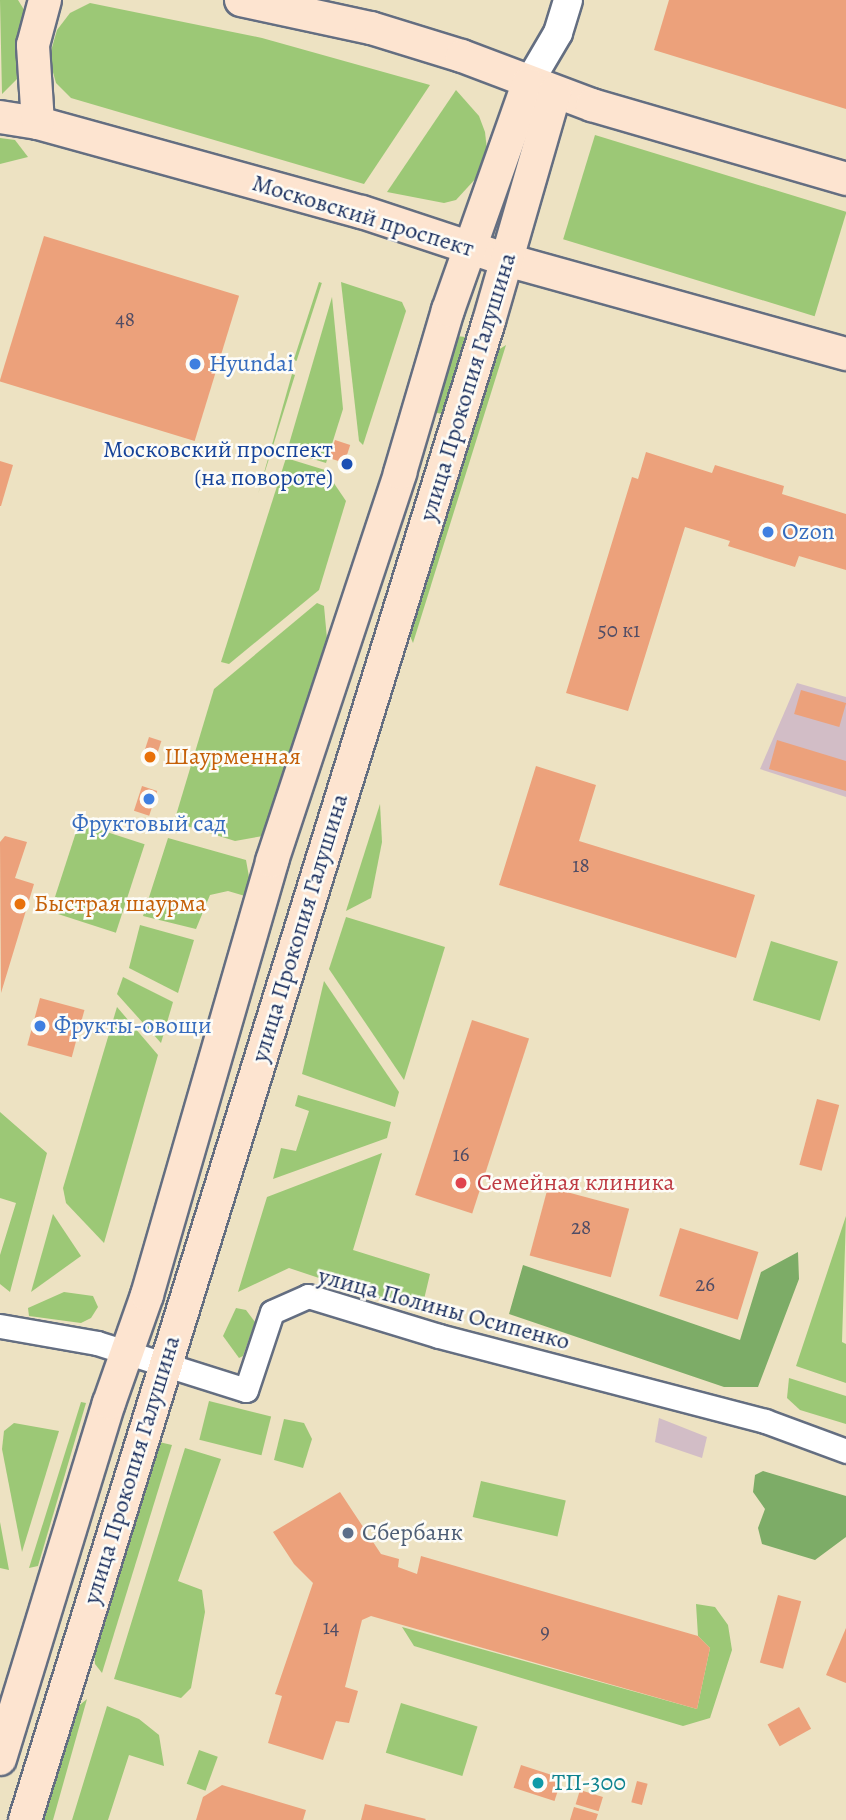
<!DOCTYPE html>
<html>
<head>
<meta charset="utf-8">
<style>
	body { margin:0 }
	#map { position:relative; width:846px; height:1820px; overflow:hidden; background:#ede2c2; font-family:Alegreya,serif }
	div>[style] { position:absolute }
	[style*='--x'] { left:calc(var(--x)*1px); top:calc(var(--y)*1px); width:calc(var(--w)*1px); rotate:calc(var(--a)*1deg) }
	.industrial>* { inset:0; background:#d2bdc6 }
	.green>* { inset:0; background:#9cc876; transform-origin:0 0 }
	.forest>* { inset:0; background:#7dac67 }
	.building>* { inset:0; background:#eca17b; transform-origin:0 0 }
	.roads { filter:drop-shadow(2px 0 #646e81) drop-shadow(-2px 0 #646e81) drop-shadow(0 2px #646e81) drop-shadow(0 -2px #646e81) }
	.minor>* { height:23px; margin:-11.5px; padding:0 11.5px; transform-origin:11.5px; border-radius:11.5px; background:#fff }
	.tertiary>* { height:28px; margin:-14px; padding:0 14px; transform-origin:14px; border-radius:14px; background:#fff }
	.secondary>* { height:32px; margin:-16px; padding:0 16px; transform-origin:16px; border-radius:16px; background:#fde4d0 }
	.dots>* { width:19px; height:19px; translate:-50% -50%; box-sizing:border-box; border:4px solid #fdfcf7; border-radius:50% }
	span { translate:-50% -50%; white-space:nowrap; text-align:center; line-height:1.15; -webkit-text-stroke:5px #fdfcf7; paint-order:stroke }
	.number-label { font-size:21px; color:#4f4c65 }
	.number-label span { -webkit-text-stroke-width:0 }
	.street-label { font-size:24px; color:#1b2f5e }
	.shop-label { font-size:24px; color:#366cbe }
	.left { translate:0 -50%; text-align:left }
	.transit-label { font-size:24px; color:#164399 }
	.right { translate:-100% -50%; text-align:right }
	.food-label { font-size:24px; color:#c56008 }
	.health-label { font-size:24px; color:#be3a42 }
	.service-label { font-size:24px; color:#4e5e75 }
	.culture-label { font-size:24px; color:#0d838f }
</style>
</head>
<body>
<div id="map">
	<div class="industrial">
		<i style="clip-path:polygon(797px 683px,846px 697px,846px 797px,760px 769px)"></i>
		<i style="clip-path:polygon(659px 1418px,707px 1437px,702px 1458px,655px 1442px)"></i>
	</div>
	<div class="green">
		<i style="clip-path:polygon(0 0,18px 0,26px 13px,16px 46px,17px 79px,2px 94px)"></i>
		<i style="clip-path:polygon(90px 3px,262px 38px,430px 85px,364px 184px,71px 98px,56px 83px,49px 58px,57px 30px,70px 13px)"></i>
		<i style="clip-path:polygon(456px 90px,479px 116px,485px 132px,487px 150px,478px 176px,456px 200px,444px 203px,387px 192px)"></i>
		<i style="left:595px;top:135px;width:263px;height:109px;rotate:17deg"></i>
		<i style="clip-path:polygon(0 138px,15px 140px,28px 157px,0 164px)"></i>
		<i style="left:319px;top:282px;width:3px;height:82px;rotate:18deg"></i>
		<i style="clip-path:polygon(341px 282px,402px 302px,406px 311px,363px 445px,359px 441px)"></i>
		<i style="clip-path:polygon(332px 297px,343px 409px,326px 463px,287px 451px)"></i>
		<i style="clip-path:polygon(457px 336px,465px 337px,442px 414px,433px 412px)"></i>
		<i style="clip-path:polygon(506px 345px,413px 643px,409px 634px,495px 352px)"></i>
		<i style="clip-path:polygon(292px 374px,295px 375px,258px 494px)"></i>
		<i style="clip-path:polygon(286px 458px,325px 470px,346px 501px,319px 590px,229px 664px,221px 662px)"></i>
		<i style="clip-path:polygon(317px 603px,324px 606px,327px 639px,263px 836px,235px 841px,174px 822px,214px 689px)"></i>
		<i style="clip-path:polygon(380px 804px,382px 842px,371px 898px,346px 911px)"></i>
		<i style="left:79px;top:823px;width:69px;height:93px;rotate:18deg"></i>
		<i style="clip-path:polygon(168px 838px,246px 860px,251px 888px,245px 896px,228px 891px,210px 895px,196px 929px,143px 916px)"></i>
		<i style="clip-path:polygon(346px 917px,445px 947px,404px 1080px,329px 969px)"></i>
		<i style="clip-path:polygon(140px 925px,194px 940px,178px 993px,129px 968px)"></i>
		<i style="left:771px;top:941px;width:70px;height:62px;rotate:17deg"></i>
		<i style="clip-path:polygon(123px 977px,173px 1002px,161px 1043px,117px 994px)"></i>
		<i style="clip-path:polygon(324px 981px,399px 1092px,395px 1107px,302px 1074px)"></i>
		<i style="clip-path:polygon(117px 1007px,158px 1055px,104px 1243px,66px 1203px,63px 1188px)"></i>
		<i style="clip-path:polygon(298px 1095px,391px 1122px,387px 1138px,273px 1179px,281px 1148px,296px 1151px,309px 1111px,295px 1106px)"></i>
		<i style="clip-path:polygon(0 1112px,47px 1153px,10px 1292px,0 1284px,0 1255px,16px 1203px,0 1198px)"></i>
		<i style="clip-path:polygon(382px 1153px,353px 1250px,430px 1274px,421px 1312px,289px 1268px,238px 1292px,267px 1197px)"></i>
		<i style="clip-path:polygon(53px 1214px,81px 1256px,31px 1292px)"></i>
		<i style="clip-path:polygon(846px 1216px,842px 1342px,846px 1344px,846px 1383px,796px 1366px)"></i>
		<i style="clip-path:polygon(64px 1292px,93px 1296px,98px 1307px,91px 1318px,81px 1323px,29px 1316px,28px 1308px)"></i>
		<i style="clip-path:polygon(236px 1308px,246px 1310px,255px 1322px,243px 1356px,239px 1358px,223px 1336px)"></i>
		<i style="clip-path:polygon(789px 1378px,846px 1396px,846px 1424px,800px 1410px,787px 1398px)"></i>
		<i style="left:209px;top:1401px;width:64px;height:40px;rotate:14deg"></i>
		<i style="clip-path:polygon(81px 1402px,86px 1403px,38px 1566px,29px 1568px)"></i>
		<i style="clip-path:polygon(284px 1419px,304px 1423px,312px 1439px,303px 1468px,274px 1460px)"></i>
		<i style="clip-path:polygon(14px 1423px,59px 1431px,22px 1552px,2px 1449px,4px 1431px)"></i>
		<i style="clip-path:polygon(159px 1442px,172px 1445px,102px 1673px,95px 1664px,94px 1647px)"></i>
		<i style="clip-path:polygon(185px 1448px,221px 1459px,178px 1581px,202px 1590px,205px 1612px,191px 1688px,181px 1698px,114px 1679px)"></i>
		<i style="left:481px;top:1481px;width:87px;height:37px;rotate:13deg"></i>
		<i style="clip-path:polygon(0 1522px,9px 1570px,0 1568px)"></i>
		<i style="clip-path:polygon(696px 1604px,715px 1607px,728px 1625px,732px 1650px,710px 1718px,683px 1726px,414px 1646px,402px 1627px,697px 1709px,710px 1648px,698px 1636px)"></i>
		<i style="clip-path:polygon(87px 1699px,53px 1820px,43px 1820px,75px 1709px)"></i>
		<i style="left:401px;top:1703px;width:80px;height:52px;rotate:17deg"></i>
		<i style="clip-path:polygon(107px 1706px,139px 1719px,159px 1735px,164px 1766px,129px 1755px,108px 1820px,72px 1820px)"></i>
		<i style="left:199px;top:1750px;width:20px;height:36px;rotate:20deg"></i>
	</div>
	<div class="forest">
		<i style="clip-path:polygon(798px 1252px,799px 1279px,758px 1387px,724px 1387px,509px 1314px,523px 1265px,740px 1340px,761px 1272px)"></i>
		<i style="clip-path:polygon(763px 1471px,846px 1496px,846px 1537px,815px 1560px,762px 1544px,758px 1528px,765px 1509px,753px 1492px,755px 1475px)"></i>
	</div>
	<div class="building">
		<i style="clip-path:polygon(669px 0,846px 0,846px 109px,654px 50px)"></i>
		<i style="left:44px;top:236px;width:204px;height:152px;rotate:17deg"></i>
		<i style="left:335px;top:440px;width:16px;height:19px;rotate:18deg"></i>
		<i style="clip-path:polygon(646px 452px,712px 473px,715px 465px,784px 486px,782px 494px,846px 514px,846px 570px,799px 556px,795px 567px,728px 546px,730px 541px,685px 527px,628px 711px,566px 693px,632px 477px,638px 479px)"></i>
		<i style="clip-path:polygon(0 461px,13px 465px,1px 506px,0 506px)"></i>
		<i style="left:801px;top:690px;width:47px;height:25px;rotate:16deg"></i>
		<i style="left:149px;top:737px;width:13px;height:23px;rotate:18deg"></i>
		<i style="clip-path:polygon(777px 740px,846px 761px,846px 791px,769px 769px)"></i>
		<i style="clip-path:polygon(536px 766px,596px 785px,579px 841px,755px 895px,736px 958px,499px 885px)"></i>
		<i style="left:142px;top:786px;width:16px;height:26px;rotate:18deg"></i>
		<i style="clip-path:polygon(5px 836px,27px 842px,15px 878px,34px 884px,1px 993px,0 842px)"></i>
		<i style="left:40px;top:998px;width:46px;height:49px;rotate:15deg"></i>
		<i style="left:472px;top:1020px;width:60px;height:184px;rotate:18deg"></i>
		<i style="left:817px;top:1099px;width:23px;height:68px;rotate:15deg"></i>
		<i style="left:548px;top:1187px;width:84px;height:71px;rotate:15deg"></i>
		<i style="left:680px;top:1228px;width:82px;height:71px;rotate:17deg"></i>
		<i style="clip-path:polygon(340px 1492px,381px 1554px,399px 1559px,398px 1567px,417px 1574px,421px 1556px,698px 1636px,710px 1648px,697px 1709px,371px 1616px,362px 1620px,345px 1687px,358px 1691px,349px 1723px,336px 1721px,323px 1760px,268px 1743px,282px 1696px,275px 1694px,313px 1583px,294px 1564px,273px 1532px)"></i>
		<i style="left:778px;top:1595px;width:24px;height:70px;rotate:15deg"></i>
		<i style="clip-path:polygon(846px 1628px,846px 1683px,826px 1675px)"></i>
		<i style="left:799px;top:1707px;width:25px;height:36px;rotate:61deg"></i>
		<i style="left:521px;top:1765px;width:43px;height:24px;rotate:18deg"></i>
		<i style="left:637px;top:1781px;width:11px;height:22px;rotate:15deg"></i>
		<i style="clip-path:polygon(222px 1785px,306px 1810px,303px 1820px,196px 1820px,203px 1797px)"></i>
		<i style="left:580px;top:1790px;width:24px;height:15px;rotate:17deg"></i>
		<i style="clip-path:polygon(365px 1804px,426px 1819px,425px 1820px,361px 1820px)"></i>
		<i style="clip-path:polygon(574px 1807px,598px 1814px,596px 1820px,570px 1820px)"></i>
	</div>
	<div class="roads">
		<div class="minor">
			<i style="--x:0;--y:1326;--w:98;--a:9.9"></i>
			<i style="--x:97;--y:1343;--w:156;--a:17.5"></i>
			<i style="--x:246;--y:1390;--w:82;--a:-71.6"></i>
			<i style="--x:272;--y:1312;--w:39;--a:-24"></i>
			<i style="--x:308;--y:1296;--w:137;--a:17"></i>
			<i style="--x:439;--y:1336;--w:337;--a:14.6"></i>
			<i style="--x:765;--y:1421;--w:86;--a:20.3"></i>
		</div>
		<div class="tertiary">
			<i style="--x:528;--y:84;--w:59;--a:-59.5"></i>
			<i style="--x:558;--y:33;--w:34;--a:-73"></i>
		</div>
		<div class="secondary">
			<i style="--x:241;--y:0;--w:133;--a:12.2"></i>
			<i style="--x:371;--y:28;--w:95;--a:17.1"></i>
			<i style="--x:462;--y:56;--w:139;--a:20.7"></i>
			<i style="--x:592;--y:105;--w:265;--a:16.2"></i>
			<i style="--x:0;--y:117;--w:38;--a:9"></i>
			<i style="--x:38;--y:123;--w:336;--a:15.4"></i>
			<i style="--x:362;--y:212;--w:153;--a:18.3"></i>
			<i style="--x:507;--y:260;--w:352;--a:15.5"></i>
			<i style="--x:38;--y:123;--w:78;--a:-93.7"></i>
			<i style="--x:33;--y:45;--w:47;--a:-75.1"></i>
			<i style="--x:0;--y:1759;--w:372;--a:-73"></i>
			<i style="--x:109;--y:1403;--w:114;--a:-70.6"></i>
			<i style="--x:147;--y:1295;--w:452;--a:-73.9"></i>
			<i style="--x:272;--y:861;--w:409;--a:-71.7"></i>
			<i style="--x:400;--y:473;--w:170;--a:-73.6"></i>
			<i style="--x:448;--y:310;--w:240;--a:-70.5"></i>
			<i style="--x:25;--y:1820;--w:1569;--a:-72.8"></i>
			<i style="--x:489;--y:321;--w:238;--a:-73.9"></i>
		</div>
	</div>
	<div class="dots">
		<i style="left:195px;top:364px;background:#3f7fe0"></i>
		<i style="left:347px;top:464px;background:#1a4fb4"></i>
		<i style="left:768px;top:532px;background:#3f7fe0"></i>
		<i style="left:150px;top:757px;background:#e8710a"></i>
		<i style="left:149px;top:799px;background:#3f7fe0"></i>
		<i style="left:20px;top:904px;background:#e8710a"></i>
		<i style="left:40px;top:1026px;background:#3f7fe0"></i>
		<i style="left:461px;top:1183px;background:#e0444e"></i>
		<i style="left:348px;top:1533px;background:#5c6f8a"></i>
		<i style="left:538px;top:1783px;background:#0f9aa8"></i>
	</div>
	<div class="number-label">
		<span style="left:125px;top:319px">48</span>
		<span style="left:619px;top:630px">50 к1</span>
		<span style="left:581px;top:865px">18</span>
		<span style="left:461px;top:1154px">16</span>
		<span style="left:581px;top:1227px">28</span>
		<span style="left:705px;top:1284px">26</span>
		<span style="left:331px;top:1627px">14</span>
		<span style="left:545px;top:1631px">9</span>
	</div>
	<div class="street-label">
		<span style="left:363px;top:216px;rotate:17deg">Московский проспект</span>
		<span style="left:468px;top:387px;rotate:-73deg">улица Прокопия Галушина</span>
		<span style="left:300px;top:928px;rotate:-73deg">улица Прокопия Галушина</span>
		<span style="left:444px;top:1309px;rotate:15deg">улица Полины Осипенко</span>
		<span style="left:132px;top:1470px;rotate:-73deg">улица Прокопия Галушина</span>
	</div>
	<div class="shop-label">
		<span class="left" style="left:209px;top:364px">Hyundai</span>
		<span class="left" style="left:782px;top:532px">Ozon</span>
		<span style="left:149px;top:824px">Фруктовый сад</span>
		<span class="left" style="left:54px;top:1026px">Фрукты-овощи</span>
	</div>
	<div class="transit-label">
		<span class="right" style="left:333px;top:464px">Московский проспект<br>(на повороте)</span>
	</div>
	<div class="food-label">
		<span class="left" style="left:164px;top:757px">Шаурменная</span>
		<span class="left" style="left:34px;top:904px">Быстрая шаурма</span>
	</div>
	<div class="health-label">
		<span class="left" style="left:477px;top:1183px">Семейная клиника</span>
	</div>
	<div class="service-label">
		<span class="left" style="left:362px;top:1533px">Сбербанк</span>
	</div>
	<div class="culture-label">
		<span class="left" style="left:552px;top:1783px">ТП-300</span>
	</div>
</div>
</body>
</html>
